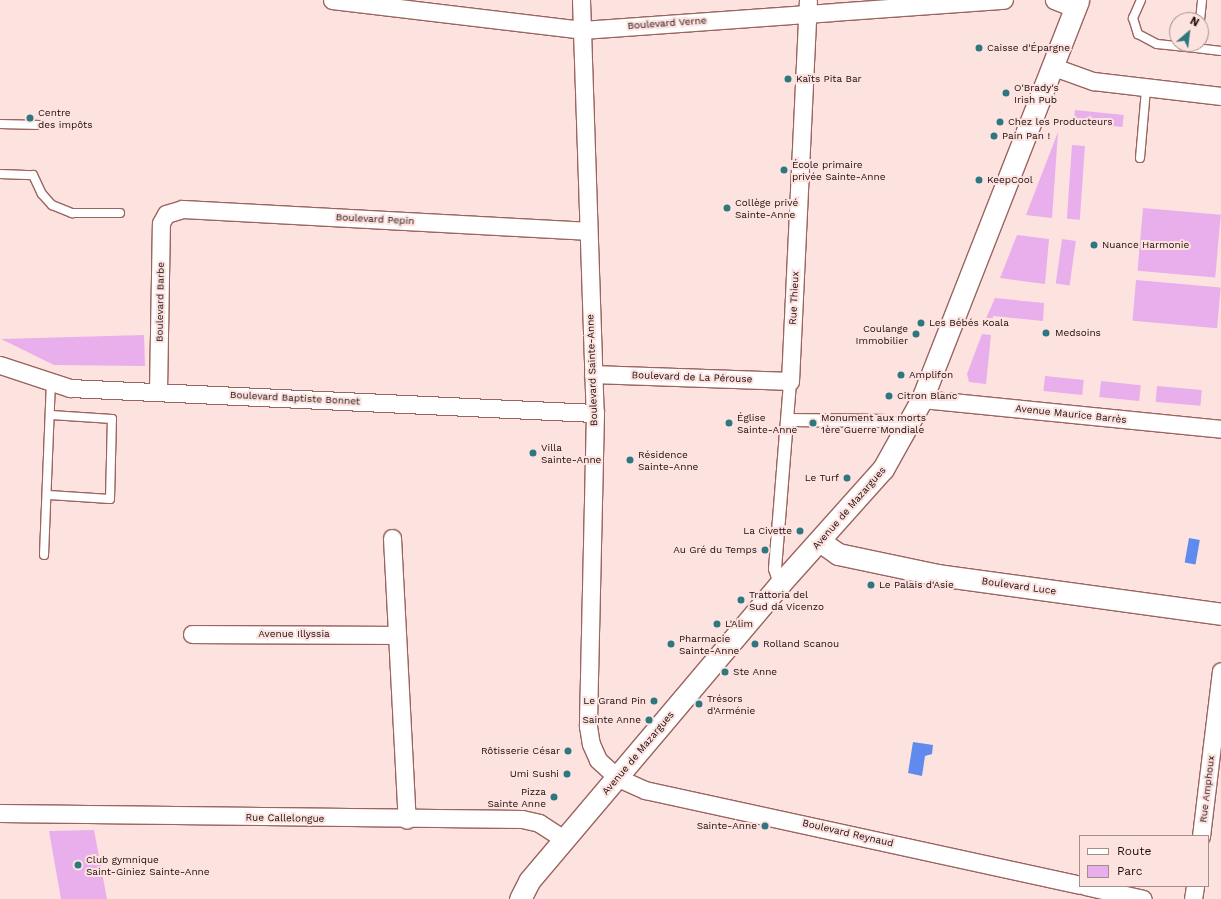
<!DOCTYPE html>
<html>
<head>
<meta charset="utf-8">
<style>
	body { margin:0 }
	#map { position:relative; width:1221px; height:899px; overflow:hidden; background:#fce3e0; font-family:"Work Sans",sans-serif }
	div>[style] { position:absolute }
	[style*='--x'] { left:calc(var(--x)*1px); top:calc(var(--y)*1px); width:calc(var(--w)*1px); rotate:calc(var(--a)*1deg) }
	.green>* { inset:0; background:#e9aeec; transform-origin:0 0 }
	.water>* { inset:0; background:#608aee; transform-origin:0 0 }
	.roads { filter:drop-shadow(1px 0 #9b645f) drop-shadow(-1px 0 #9b645f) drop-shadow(0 1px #9b645f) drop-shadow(0 -1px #9b645f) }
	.service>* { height:8px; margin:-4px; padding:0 4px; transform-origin:4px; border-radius:4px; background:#fff }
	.pedestrian>* { height:12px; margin:-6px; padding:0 6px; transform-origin:6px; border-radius:6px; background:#fff }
	.minor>* { height:17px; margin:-8.5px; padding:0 8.5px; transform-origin:8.5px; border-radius:8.5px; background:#fff }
	.tertiary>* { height:21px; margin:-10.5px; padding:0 10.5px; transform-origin:10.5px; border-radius:10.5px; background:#fff }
	.dots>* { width:11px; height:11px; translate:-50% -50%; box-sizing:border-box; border:2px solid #fce3e0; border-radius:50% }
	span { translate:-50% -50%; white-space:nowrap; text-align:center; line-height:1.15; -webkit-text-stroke:4px #fce3e0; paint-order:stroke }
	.street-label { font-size:10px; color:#200b0a }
	.poi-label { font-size:10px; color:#200b0a }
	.left { translate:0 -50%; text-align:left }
	.right { translate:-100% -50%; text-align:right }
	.legend { position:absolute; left:1079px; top:835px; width:130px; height:52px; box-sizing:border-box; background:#fce3e0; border:1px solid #a48d8a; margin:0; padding:5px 7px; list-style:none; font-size:12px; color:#200b0a }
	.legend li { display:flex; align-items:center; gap:8px; height:20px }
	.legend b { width:20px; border:1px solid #a48d8a }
	.north { position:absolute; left:1169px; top:12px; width:40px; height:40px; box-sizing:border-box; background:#fce3e0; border:1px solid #a48d8a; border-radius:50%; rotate:28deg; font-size:11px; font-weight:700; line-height:16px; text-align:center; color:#200b0a }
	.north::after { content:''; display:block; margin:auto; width:14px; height:18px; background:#2f777f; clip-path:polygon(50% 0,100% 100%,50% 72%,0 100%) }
</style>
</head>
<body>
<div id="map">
	<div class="green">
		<i style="left:1075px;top:110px;width:49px;height:12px;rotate:6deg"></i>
		<i style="clip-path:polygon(1058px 132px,1052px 218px,1026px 215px)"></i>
		<i style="left:1072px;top:145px;width:13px;height:74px;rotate:4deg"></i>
		<i style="left:1143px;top:208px;width:78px;height:63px;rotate:5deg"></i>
		<i style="clip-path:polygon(1017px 235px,1049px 239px,1045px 284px,1000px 278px)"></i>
		<i style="left:1062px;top:239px;width:14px;height:45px;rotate:8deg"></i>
		<i style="left:1136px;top:280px;width:85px;height:41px;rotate:5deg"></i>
		<i style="clip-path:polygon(995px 298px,1044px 303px,1043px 321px,993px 316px,992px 324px,984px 323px)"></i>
		<i style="clip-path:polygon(982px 334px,991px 335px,986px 384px,969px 382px,967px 374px)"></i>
		<i style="clip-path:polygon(144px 335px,145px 366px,54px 365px,1px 339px)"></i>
		<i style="left:1045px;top:376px;width:39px;height:15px;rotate:6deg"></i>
		<i style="left:1101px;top:381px;width:40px;height:16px;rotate:6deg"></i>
		<i style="left:1157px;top:386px;width:45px;height:16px;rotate:5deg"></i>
		<i style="clip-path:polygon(94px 830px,107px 899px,61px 899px,49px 831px)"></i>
	</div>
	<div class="water">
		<i style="left:1189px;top:538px;width:11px;height:25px;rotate:10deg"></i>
		<i style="clip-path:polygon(913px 742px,933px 745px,932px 754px,925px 756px,922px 776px,908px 773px)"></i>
	</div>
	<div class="roads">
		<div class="service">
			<i style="--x:1141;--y:0;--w:20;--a:114"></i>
			<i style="--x:1133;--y:18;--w:17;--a:73"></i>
			<i style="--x:1138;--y:34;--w:21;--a:28"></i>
			<i style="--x:1157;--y:44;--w:39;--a:6"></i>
			<i style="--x:1200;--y:20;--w:20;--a:-84"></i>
			<i style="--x:1197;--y:44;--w:4;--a:104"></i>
			<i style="--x:1196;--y:48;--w:25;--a:7"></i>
			<i style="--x:0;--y:124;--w:40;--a:1.4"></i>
			<i style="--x:1140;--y:158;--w:69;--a:-85"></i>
			<i style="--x:0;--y:174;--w:33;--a:2"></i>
			<i style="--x:33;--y:175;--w:21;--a:65"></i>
			<i style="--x:42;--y:194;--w:15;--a:48"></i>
			<i style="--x:52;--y:205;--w:22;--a:22"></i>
			<i style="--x:72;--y:213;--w:48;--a:0"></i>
			<i style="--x:49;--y:495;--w:61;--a:3.8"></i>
			<i style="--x:110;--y:499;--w:80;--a:-88.6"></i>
			<i style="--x:112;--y:419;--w:61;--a:-176.2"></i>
			<i style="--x:44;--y:555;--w:171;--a:-87.7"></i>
		</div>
		<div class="pedestrian">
			<i style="--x:788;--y:420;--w:100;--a:0.6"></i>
			<i style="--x:888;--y:421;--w:21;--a:19"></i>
			<i style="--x:780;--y:584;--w:16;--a:-108"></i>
			<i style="--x:775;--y:569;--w:189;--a:-85.4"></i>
		</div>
		<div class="minor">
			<i style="--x:332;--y:0;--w:252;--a:6.8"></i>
			<i style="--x:582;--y:30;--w:423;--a:-4.1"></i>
			<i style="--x:581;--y:0;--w:413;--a:88.1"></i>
			<i style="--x:595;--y:413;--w:313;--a:91.3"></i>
			<i style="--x:588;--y:726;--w:18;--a:81"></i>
			<i style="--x:591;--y:744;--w:17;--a:66"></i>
			<i style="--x:598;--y:760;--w:27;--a:42"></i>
			<i style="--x:618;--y:778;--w:30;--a:24"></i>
			<i style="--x:645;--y:790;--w:445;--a:12.3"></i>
			<i style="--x:1054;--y:0;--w:22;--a:22"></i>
			<i style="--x:1051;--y:66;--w:45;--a:19.7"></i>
			<i style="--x:1093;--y:81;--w:129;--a:6.7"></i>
			<i style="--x:0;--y:365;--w:74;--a:18.2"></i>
			<i style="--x:70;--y:388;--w:526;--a:2.73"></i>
			<i style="--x:593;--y:374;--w:197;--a:2"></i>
			<i style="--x:790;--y:381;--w:381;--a:-87.3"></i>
			<i style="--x:158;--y:391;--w:168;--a:-89"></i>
			<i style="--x:161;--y:223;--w:10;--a:-61"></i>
			<i style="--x:166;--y:214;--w:17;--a:-17"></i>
			<i style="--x:182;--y:209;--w:405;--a:3.1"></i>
			<i style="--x:922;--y:399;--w:301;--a:5.7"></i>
			<i style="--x:392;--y:538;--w:282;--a:87"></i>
			<i style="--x:192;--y:634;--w:205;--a:0.3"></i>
			<i style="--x:0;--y:813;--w:522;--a:0.66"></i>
			<i style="--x:522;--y:819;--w:17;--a:13"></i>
			<i style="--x:539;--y:823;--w:31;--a:33"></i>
			<i style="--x:1201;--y:836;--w:166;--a:-83.1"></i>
			<i style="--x:1085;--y:886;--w:59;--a:12.6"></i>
			<i style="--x:1193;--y:899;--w:13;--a:-81"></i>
		</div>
		<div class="tertiary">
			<i style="--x:821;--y:542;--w:21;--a:35"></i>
			<i style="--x:838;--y:554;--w:102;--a:11.9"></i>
			<i style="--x:938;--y:575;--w:286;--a:7.8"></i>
			<i style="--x:520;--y:899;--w:20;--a:-63"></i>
			<i style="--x:529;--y:881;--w:389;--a:-49.8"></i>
			<i style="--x:780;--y:584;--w:154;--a:-48.2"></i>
			<i style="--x:883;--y:469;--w:80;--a:-60.9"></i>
			<i style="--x:922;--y:399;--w:428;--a:-68.6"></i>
		</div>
	</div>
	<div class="dots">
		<i style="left:979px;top:48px;background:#2f777f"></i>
		<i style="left:788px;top:79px;background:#2f777f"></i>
		<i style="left:1006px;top:93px;background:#2f777f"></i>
		<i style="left:30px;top:118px;background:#2f777f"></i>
		<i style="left:1000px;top:122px;background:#2f777f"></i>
		<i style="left:994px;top:136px;background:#2f777f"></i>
		<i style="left:784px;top:170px;background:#2f777f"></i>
		<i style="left:979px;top:180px;background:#2f777f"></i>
		<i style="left:727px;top:208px;background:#2f777f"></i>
		<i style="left:1094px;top:245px;background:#2f777f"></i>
		<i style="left:921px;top:323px;background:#2f777f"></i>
		<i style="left:1046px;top:333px;background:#2f777f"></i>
		<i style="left:916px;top:334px;background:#2f777f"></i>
		<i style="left:901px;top:375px;background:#2f777f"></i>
		<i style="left:889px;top:396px;background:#2f777f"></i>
		<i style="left:729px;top:423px;background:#2f777f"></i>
		<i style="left:813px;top:423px;background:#2f777f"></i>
		<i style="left:533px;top:453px;background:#2f777f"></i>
		<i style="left:630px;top:460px;background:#2f777f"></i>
		<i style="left:847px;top:478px;background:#2f777f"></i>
		<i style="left:800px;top:531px;background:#2f777f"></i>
		<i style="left:765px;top:550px;background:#2f777f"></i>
		<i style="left:871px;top:585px;background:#2f777f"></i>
		<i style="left:741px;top:600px;background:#2f777f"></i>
		<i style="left:717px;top:624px;background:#2f777f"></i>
		<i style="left:671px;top:644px;background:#2f777f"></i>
		<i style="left:755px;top:644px;background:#2f777f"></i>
		<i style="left:725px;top:672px;background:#2f777f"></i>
		<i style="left:654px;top:701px;background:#2f777f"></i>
		<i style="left:699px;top:704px;background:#2f777f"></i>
		<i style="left:649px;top:720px;background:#2f777f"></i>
		<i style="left:568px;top:751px;background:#2f777f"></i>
		<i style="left:567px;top:774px;background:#2f777f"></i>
		<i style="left:554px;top:797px;background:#2f777f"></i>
		<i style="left:765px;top:826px;background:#2f777f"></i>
		<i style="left:78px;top:865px;background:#2f777f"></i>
	</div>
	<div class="street-label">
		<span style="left:667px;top:23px;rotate:-4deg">Boulevard Verne</span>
		<span style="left:375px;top:219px;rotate:3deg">Boulevard Pepin</span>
		<span style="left:794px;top:298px;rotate:-87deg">Rue Thieux</span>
		<span style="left:160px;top:302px;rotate:-89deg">Boulevard Barbe</span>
		<span style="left:592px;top:370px;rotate:-92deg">Boulevard Sainte-Anne</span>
		<span style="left:692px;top:377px;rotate:2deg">Boulevard de La Pérouse</span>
		<span style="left:295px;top:398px;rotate:3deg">Boulevard Baptiste Bonnet</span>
		<span style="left:1071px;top:414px;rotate:6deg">Avenue Maurice Barrès</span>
		<span style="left:849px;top:508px;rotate:-49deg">Avenue de Mazargues</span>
		<span style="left:1019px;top:586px;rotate:8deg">Boulevard Luce</span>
		<span style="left:294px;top:634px">Avenue Illyssia</span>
		<span style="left:638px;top:753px;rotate:-50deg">Avenue de Mazargues</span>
		<span style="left:1207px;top:789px;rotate:-83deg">Rue Amphoux</span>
		<span style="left:285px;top:818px;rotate:1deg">Rue Callelongue</span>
		<span style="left:848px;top:833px;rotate:13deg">Boulevard Reynaud</span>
	</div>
	<div class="poi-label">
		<span class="left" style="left:987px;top:48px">Caisse d'Épargne</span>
		<span class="left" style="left:796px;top:79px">Kaïts Pita Bar</span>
		<span class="left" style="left:1014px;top:93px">O'Brady's<br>Irish Pub</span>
		<span class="left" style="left:38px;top:118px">Centre<br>des impôts</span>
		<span class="left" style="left:1008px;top:122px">Chez les Producteurs</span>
		<span class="left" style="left:1002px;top:136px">Pain Pan !</span>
		<span class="left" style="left:792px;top:170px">École primaire<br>privée Sainte-Anne</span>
		<span class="left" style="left:987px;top:180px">KeepCool</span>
		<span class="left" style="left:735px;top:208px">Collège privé<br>Sainte-Anne</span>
		<span class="left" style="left:1102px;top:245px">Nuance Harmonie</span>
		<span class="left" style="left:929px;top:323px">Les Bébés Koala</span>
		<span class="right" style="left:908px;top:334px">Coulange<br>Immobilier</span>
		<span class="left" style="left:1055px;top:333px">Medsoins</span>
		<span class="left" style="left:909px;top:375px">Amplifon</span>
		<span class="left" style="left:897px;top:396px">Citron Blanc</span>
		<span class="left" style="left:737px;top:423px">Église<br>Sainte-Anne</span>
		<span class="left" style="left:821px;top:423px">Monument aux morts<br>1ère Guerre Mondiale</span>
		<span class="left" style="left:541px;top:453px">Villa<br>Sainte-Anne</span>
		<span class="left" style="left:638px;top:460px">Résidence<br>Sainte-Anne</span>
		<span class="right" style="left:839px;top:478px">Le Turf</span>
		<span class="right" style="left:792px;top:531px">La Civette</span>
		<span class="right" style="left:757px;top:550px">Au Gré du Temps</span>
		<span class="left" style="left:879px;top:585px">Le Palais d'Asie</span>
		<span class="left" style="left:749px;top:600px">Trattoria del<br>Sud da Vicenzo</span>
		<span class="left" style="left:725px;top:624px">L'Alim</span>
		<span class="left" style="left:679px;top:644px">Pharmacie<br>Sainte-Anne</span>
		<span class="left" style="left:763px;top:644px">Rolland Scanou</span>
		<span class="left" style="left:733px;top:672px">Ste Anne</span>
		<span class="left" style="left:707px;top:704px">Trésors<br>d'Arménie</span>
		<span class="right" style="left:646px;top:701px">Le Grand Pin</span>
		<span class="right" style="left:641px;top:720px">Sainte Anne</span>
		<span class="right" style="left:560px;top:751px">Rôtisserie César</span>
		<span class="right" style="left:559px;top:774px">Umi Sushi</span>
		<span class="right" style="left:546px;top:797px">Pizza<br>Sainte Anne</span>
		<span class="right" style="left:757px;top:826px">Sainte-Anne</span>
		<span class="left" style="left:86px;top:865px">Club gymnique<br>Saint-Giniez Sainte-Anne</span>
	</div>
	<ul class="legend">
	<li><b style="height:5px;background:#fff"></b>Route</li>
	<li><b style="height:11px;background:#e9aeec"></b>Parc</li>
	</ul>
	<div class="north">N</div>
</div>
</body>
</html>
